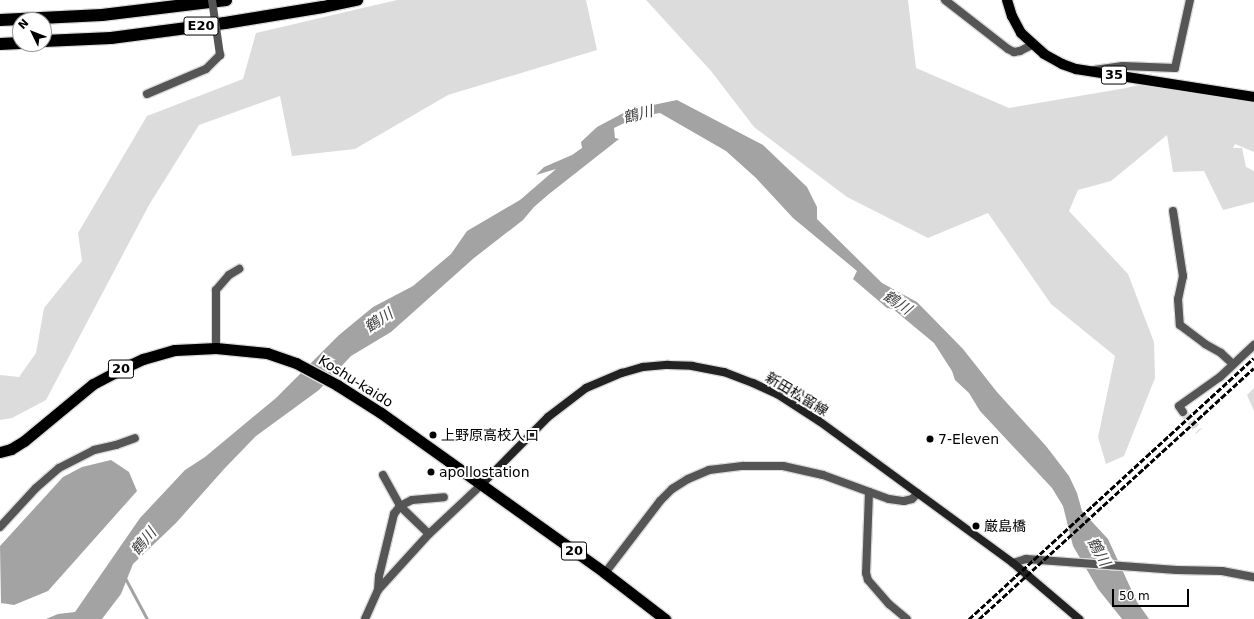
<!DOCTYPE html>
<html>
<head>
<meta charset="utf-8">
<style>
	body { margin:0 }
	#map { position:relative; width:1254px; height:619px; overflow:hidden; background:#fff; font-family:"DejaVu Sans","Noto Sans JP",sans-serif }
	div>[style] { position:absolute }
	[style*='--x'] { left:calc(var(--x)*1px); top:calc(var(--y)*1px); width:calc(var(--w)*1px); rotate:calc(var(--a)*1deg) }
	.green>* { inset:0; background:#dcdcdc }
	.water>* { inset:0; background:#a3a3a3 }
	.stream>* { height:3px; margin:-1.5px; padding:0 1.5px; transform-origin:1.5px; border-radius:1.5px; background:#a3a3a3 }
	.minor-tunnel>* { height:8px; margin-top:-4px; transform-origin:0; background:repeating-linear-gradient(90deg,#d9d9d9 0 8px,transparent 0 12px) }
	.roads { filter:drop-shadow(1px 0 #dbdbdb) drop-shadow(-1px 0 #dbdbdb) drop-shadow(0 1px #dbdbdb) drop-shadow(0 -1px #dbdbdb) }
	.minor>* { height:8px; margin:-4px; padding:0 4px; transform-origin:4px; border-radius:4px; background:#555 }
	.tertiary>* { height:8px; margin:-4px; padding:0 4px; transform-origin:4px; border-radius:4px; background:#555 }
	.secondary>* { height:8px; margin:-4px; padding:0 4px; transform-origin:4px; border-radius:4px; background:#222 }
	.primary>* { height:10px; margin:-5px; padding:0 5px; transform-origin:5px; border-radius:5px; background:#000 }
	.trunk>* { height:11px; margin:-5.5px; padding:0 5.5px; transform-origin:5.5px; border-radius:5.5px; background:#000 }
	.motorway>* { height:12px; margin:-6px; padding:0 6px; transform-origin:6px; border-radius:6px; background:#000 }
	.rail>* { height:3px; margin-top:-1.5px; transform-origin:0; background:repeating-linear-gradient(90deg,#000 0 6px,transparent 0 8px) }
	.minor-bridge>* { height:8px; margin:-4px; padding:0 4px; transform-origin:4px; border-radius:4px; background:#555 }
	.dots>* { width:11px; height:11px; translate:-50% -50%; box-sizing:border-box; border:2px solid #fff; border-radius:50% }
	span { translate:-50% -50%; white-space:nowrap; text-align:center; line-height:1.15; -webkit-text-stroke:4px #fff; paint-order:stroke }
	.shield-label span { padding:1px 3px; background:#fff; border:1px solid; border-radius:3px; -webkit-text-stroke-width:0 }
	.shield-label { font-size:13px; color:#000; font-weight:700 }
	.street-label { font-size:14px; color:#000 }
	.poi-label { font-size:14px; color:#000 }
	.left { translate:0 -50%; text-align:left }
	.water-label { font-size:15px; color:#444; font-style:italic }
	.north { position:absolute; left:12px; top:12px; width:40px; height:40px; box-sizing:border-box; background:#fff; border:1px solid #999; border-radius:50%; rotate:313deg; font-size:11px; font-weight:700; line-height:16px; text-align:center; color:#000 }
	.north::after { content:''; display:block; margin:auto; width:14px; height:18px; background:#000; clip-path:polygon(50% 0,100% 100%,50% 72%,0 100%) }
	.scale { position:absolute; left:1112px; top:589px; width:77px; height:18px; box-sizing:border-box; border:2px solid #000; border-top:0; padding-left:5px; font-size:12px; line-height:14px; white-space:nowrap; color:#000; -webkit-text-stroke:3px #fff; paint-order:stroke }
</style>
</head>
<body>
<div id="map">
	<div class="green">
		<i style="clip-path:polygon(397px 0,586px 0,597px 50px,448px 95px,355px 149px,292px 156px,280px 96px,199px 125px,149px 205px,46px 400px,12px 418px,0 420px,0 375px,19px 377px,36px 353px,44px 308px,82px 261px,78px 233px,147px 116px,243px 79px,256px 33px)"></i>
		<i style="clip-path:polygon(646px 0,908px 0,916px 68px,1009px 108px,1126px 88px,1155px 81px,1254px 97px,1254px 152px,1235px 144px,1233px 148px,1242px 148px,1246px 167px,1254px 171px,1254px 202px,1223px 210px,1204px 171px,1173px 172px,1167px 135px,1111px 181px,1078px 190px,1069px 211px,1128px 274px,1154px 342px,1155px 378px,1124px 456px,1106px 464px,1098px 437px,1115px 356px,1051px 304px,988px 213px,928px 238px,847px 197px,754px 127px,711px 71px)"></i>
		<i style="clip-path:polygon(1254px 388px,1254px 411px,1247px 395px)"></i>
	</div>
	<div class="water">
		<i style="clip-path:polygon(677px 100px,763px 145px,807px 187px,817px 207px,817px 219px,882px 283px,917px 302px,963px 349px,997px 392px,1046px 446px,1069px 476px,1077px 493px,1082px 511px,1108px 539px,1137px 602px,1149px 619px,1122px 619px,1098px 589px,1073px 546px,1063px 506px,1052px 488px,980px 411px,969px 393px,955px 380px,952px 371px,934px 343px,893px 309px,887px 308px,853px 279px,857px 271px,793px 218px,756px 178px,726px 151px,660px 113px,637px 117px,614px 128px,615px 138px,619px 139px,549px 194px,534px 207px,523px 220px,474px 258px,391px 332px,351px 356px,319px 390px,256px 436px,225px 468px,176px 523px,133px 564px,121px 594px,102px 619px,46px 619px,58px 614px,75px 612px,140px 518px,185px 470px,205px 457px,276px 398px,339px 335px,373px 307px,413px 286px,451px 254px,467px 231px,520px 200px,556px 169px,536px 175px,544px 167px,572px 155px,582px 148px,581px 142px,597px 127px,629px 110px)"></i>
		<i style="clip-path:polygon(111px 460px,129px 472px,137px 491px,48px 591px,14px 605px,1px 603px,0 546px,63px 477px,82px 467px)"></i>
	</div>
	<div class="stream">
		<i style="--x:125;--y:578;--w:47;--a:61.8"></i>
	</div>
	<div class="minor-tunnel">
		<i style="--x:1183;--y:412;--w:25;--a:50"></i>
	</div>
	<div class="roads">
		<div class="minor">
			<i style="--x:945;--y:0;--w:80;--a:37.9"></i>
			<i style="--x:1008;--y:49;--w:7;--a:27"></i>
			<i style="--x:1014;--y:52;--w:6;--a:-9"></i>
			<i style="--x:1020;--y:51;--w:13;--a:-27"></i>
			<i style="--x:1094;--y:70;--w:29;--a:-8"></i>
			<i style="--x:1123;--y:66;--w:52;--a:2.2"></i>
			<i style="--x:1175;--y:68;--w:70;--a:-77.6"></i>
			<i style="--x:147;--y:94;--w:64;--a:-23"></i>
			<i style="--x:206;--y:69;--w:20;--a:-45"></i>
			<i style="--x:1173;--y:211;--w:66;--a:81.3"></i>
			<i style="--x:1183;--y:276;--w:24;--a:102"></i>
			<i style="--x:1178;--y:299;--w:26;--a:86"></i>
			<i style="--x:1180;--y:325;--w:31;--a:37"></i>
			<i style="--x:1205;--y:344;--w:18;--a:29"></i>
			<i style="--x:1221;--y:353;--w:16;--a:43"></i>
			<i style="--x:216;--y:348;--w:58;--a:-90"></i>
			<i style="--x:216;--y:290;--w:20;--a:-49"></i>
			<i style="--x:229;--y:275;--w:12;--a:-31"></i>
			<i style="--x:1183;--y:412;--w:7;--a:-124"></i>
			<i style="--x:1179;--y:406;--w:50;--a:-35.3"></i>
			<i style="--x:1220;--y:377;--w:47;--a:-43.3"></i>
			<i style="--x:383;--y:475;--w:35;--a:61"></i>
			<i style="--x:400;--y:506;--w:40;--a:44"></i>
			<i style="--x:869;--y:492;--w:81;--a:92.1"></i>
			<i style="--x:866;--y:573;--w:7;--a:74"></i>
			<i style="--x:868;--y:580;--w:32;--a:49"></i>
			<i style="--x:889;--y:604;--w:23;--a:40"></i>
			<i style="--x:0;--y:527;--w:53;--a:-47.3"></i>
			<i style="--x:36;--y:488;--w:30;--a:-41"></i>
			<i style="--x:59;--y:468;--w:39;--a:-27"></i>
			<i style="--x:94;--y:450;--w:23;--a:-13"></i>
			<i style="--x:116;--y:445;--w:20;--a:-20"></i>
			<i style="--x:1013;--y:563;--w:14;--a:-17"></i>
			<i style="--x:1026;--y:559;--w:151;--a:4.2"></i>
			<i style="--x:1177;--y:570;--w:45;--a:1.3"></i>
			<i style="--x:1222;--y:571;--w:33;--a:11"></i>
			<i style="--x:605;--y:573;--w:91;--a:-52.6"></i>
			<i style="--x:660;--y:501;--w:17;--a:-45"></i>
			<i style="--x:672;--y:489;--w:19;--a:-32"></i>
			<i style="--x:688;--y:479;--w:23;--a:-23"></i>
			<i style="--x:709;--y:470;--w:34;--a:-7"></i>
			<i style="--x:743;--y:466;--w:40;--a:0"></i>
			<i style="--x:783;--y:466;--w:41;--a:12.7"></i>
			<i style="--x:823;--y:475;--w:70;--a:20"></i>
			<i style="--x:889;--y:499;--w:15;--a:8"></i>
			<i style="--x:904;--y:501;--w:8;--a:-14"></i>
			<i style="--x:912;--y:499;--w:8;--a:-45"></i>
			<i style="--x:378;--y:590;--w:14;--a:-86"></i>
			<i style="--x:379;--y:576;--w:64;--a:-76.4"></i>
			<i style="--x:394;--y:514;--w:10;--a:-53"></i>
			<i style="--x:400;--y:506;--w:13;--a:-27"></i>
			<i style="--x:412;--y:500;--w:32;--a:-5"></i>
		</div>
		<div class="tertiary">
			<i style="--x:365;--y:619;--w:32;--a:-66"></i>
			<i style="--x:378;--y:590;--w:76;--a:-47.7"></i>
			<i style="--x:429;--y:534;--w:71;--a:-43.3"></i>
		</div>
		<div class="secondary">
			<i style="--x:481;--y:485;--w:95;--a:-45.4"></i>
			<i style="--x:548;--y:417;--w:48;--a:-37.3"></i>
			<i style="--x:586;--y:388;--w:39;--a:-23"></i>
			<i style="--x:622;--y:373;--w:22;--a:-16"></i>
			<i style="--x:643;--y:367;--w:25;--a:-5"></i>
			<i style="--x:668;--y:365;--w:24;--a:2"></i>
			<i style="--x:692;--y:366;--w:33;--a:11"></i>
			<i style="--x:724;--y:372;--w:31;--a:21"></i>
			<i style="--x:753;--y:383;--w:26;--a:25"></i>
			<i style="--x:777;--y:394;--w:50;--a:32.7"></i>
			<i style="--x:819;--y:421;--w:240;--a:36.2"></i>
			<i style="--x:1013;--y:563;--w:87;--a:40.3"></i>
		</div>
		<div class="primary">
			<i style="--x:1007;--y:0;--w:17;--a:73"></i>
			<i style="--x:1012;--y:16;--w:19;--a:62"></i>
			<i style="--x:1021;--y:33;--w:31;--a:42"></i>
			<i style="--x:1044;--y:54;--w:21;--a:29"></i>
			<i style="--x:1062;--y:64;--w:15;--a:20"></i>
			<i style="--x:1076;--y:69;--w:180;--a:8.9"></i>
		</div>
		<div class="trunk">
			<i style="--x:0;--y:452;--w:11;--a:-15"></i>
			<i style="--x:11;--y:449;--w:15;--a:-32"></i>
			<i style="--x:24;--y:441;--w:89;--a:-39.6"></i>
			<i style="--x:93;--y:384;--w:27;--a:-28"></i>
			<i style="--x:117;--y:371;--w:29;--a:-25"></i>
			<i style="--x:143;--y:359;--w:33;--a:-16"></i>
			<i style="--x:175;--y:350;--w:41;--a:-2.8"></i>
			<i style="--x:216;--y:348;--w:51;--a:5.6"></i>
			<i style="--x:267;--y:353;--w:31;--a:19"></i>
			<i style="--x:296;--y:363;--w:47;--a:28.2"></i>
			<i style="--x:337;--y:385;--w:52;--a:32.5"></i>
			<i style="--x:381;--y:413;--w:275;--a:35.5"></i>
			<i style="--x:605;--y:573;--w:76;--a:37.5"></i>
		</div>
		<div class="motorway">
			<i style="--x:0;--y:20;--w:102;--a:-2.8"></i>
			<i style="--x:102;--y:15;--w:125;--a:-6.9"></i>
			<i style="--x:44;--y:41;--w:67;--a:-2.6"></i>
			<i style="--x:111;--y:38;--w:115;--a:-7.5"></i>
			<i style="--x:225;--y:23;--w:99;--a:-9.3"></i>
			<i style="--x:323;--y:7;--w:35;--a:-12"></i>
			<i style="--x:0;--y:44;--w:20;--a:-3"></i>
		</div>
	</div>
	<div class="rail">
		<i style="--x:969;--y:619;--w:386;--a:-42.5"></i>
		<i style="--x:979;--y:619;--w:372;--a:-42.4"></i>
	</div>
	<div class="minor-bridge">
		<i style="--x:212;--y:0;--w:56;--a:81.7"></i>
	</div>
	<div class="dots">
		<i style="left:433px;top:435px;background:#000"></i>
		<i style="left:930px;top:439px;background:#000"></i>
		<i style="left:431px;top:472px;background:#000"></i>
		<i style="left:976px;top:526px;background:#000"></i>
	</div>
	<div class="shield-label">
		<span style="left:201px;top:26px">E20</span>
		<span style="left:1114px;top:75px">35</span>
		<span style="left:121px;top:369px">20</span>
		<span style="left:574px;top:551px">20</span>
	</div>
	<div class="street-label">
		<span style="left:356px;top:381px;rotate:32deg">Koshu-kaido</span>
		<span style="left:797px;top:394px;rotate:31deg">新田松留線</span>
	</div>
	<div class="poi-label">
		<span class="left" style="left:441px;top:435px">上野原高校入口</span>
		<span class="left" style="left:938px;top:439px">7-Eleven</span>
		<span class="left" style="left:439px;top:472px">apollostation</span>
		<span class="left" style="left:984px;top:526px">厳島橋</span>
	</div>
	<div class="water-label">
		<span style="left:638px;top:115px;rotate:-14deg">鶴川</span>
		<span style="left:897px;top:303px;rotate:34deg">鶴川</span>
		<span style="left:379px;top:321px;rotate:-34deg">鶴川</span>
		<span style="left:144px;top:542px;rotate:-50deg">鶴川</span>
		<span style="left:1098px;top:552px;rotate:61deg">鶴川</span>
	</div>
	<div class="north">N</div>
	<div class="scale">50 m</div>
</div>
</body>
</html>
